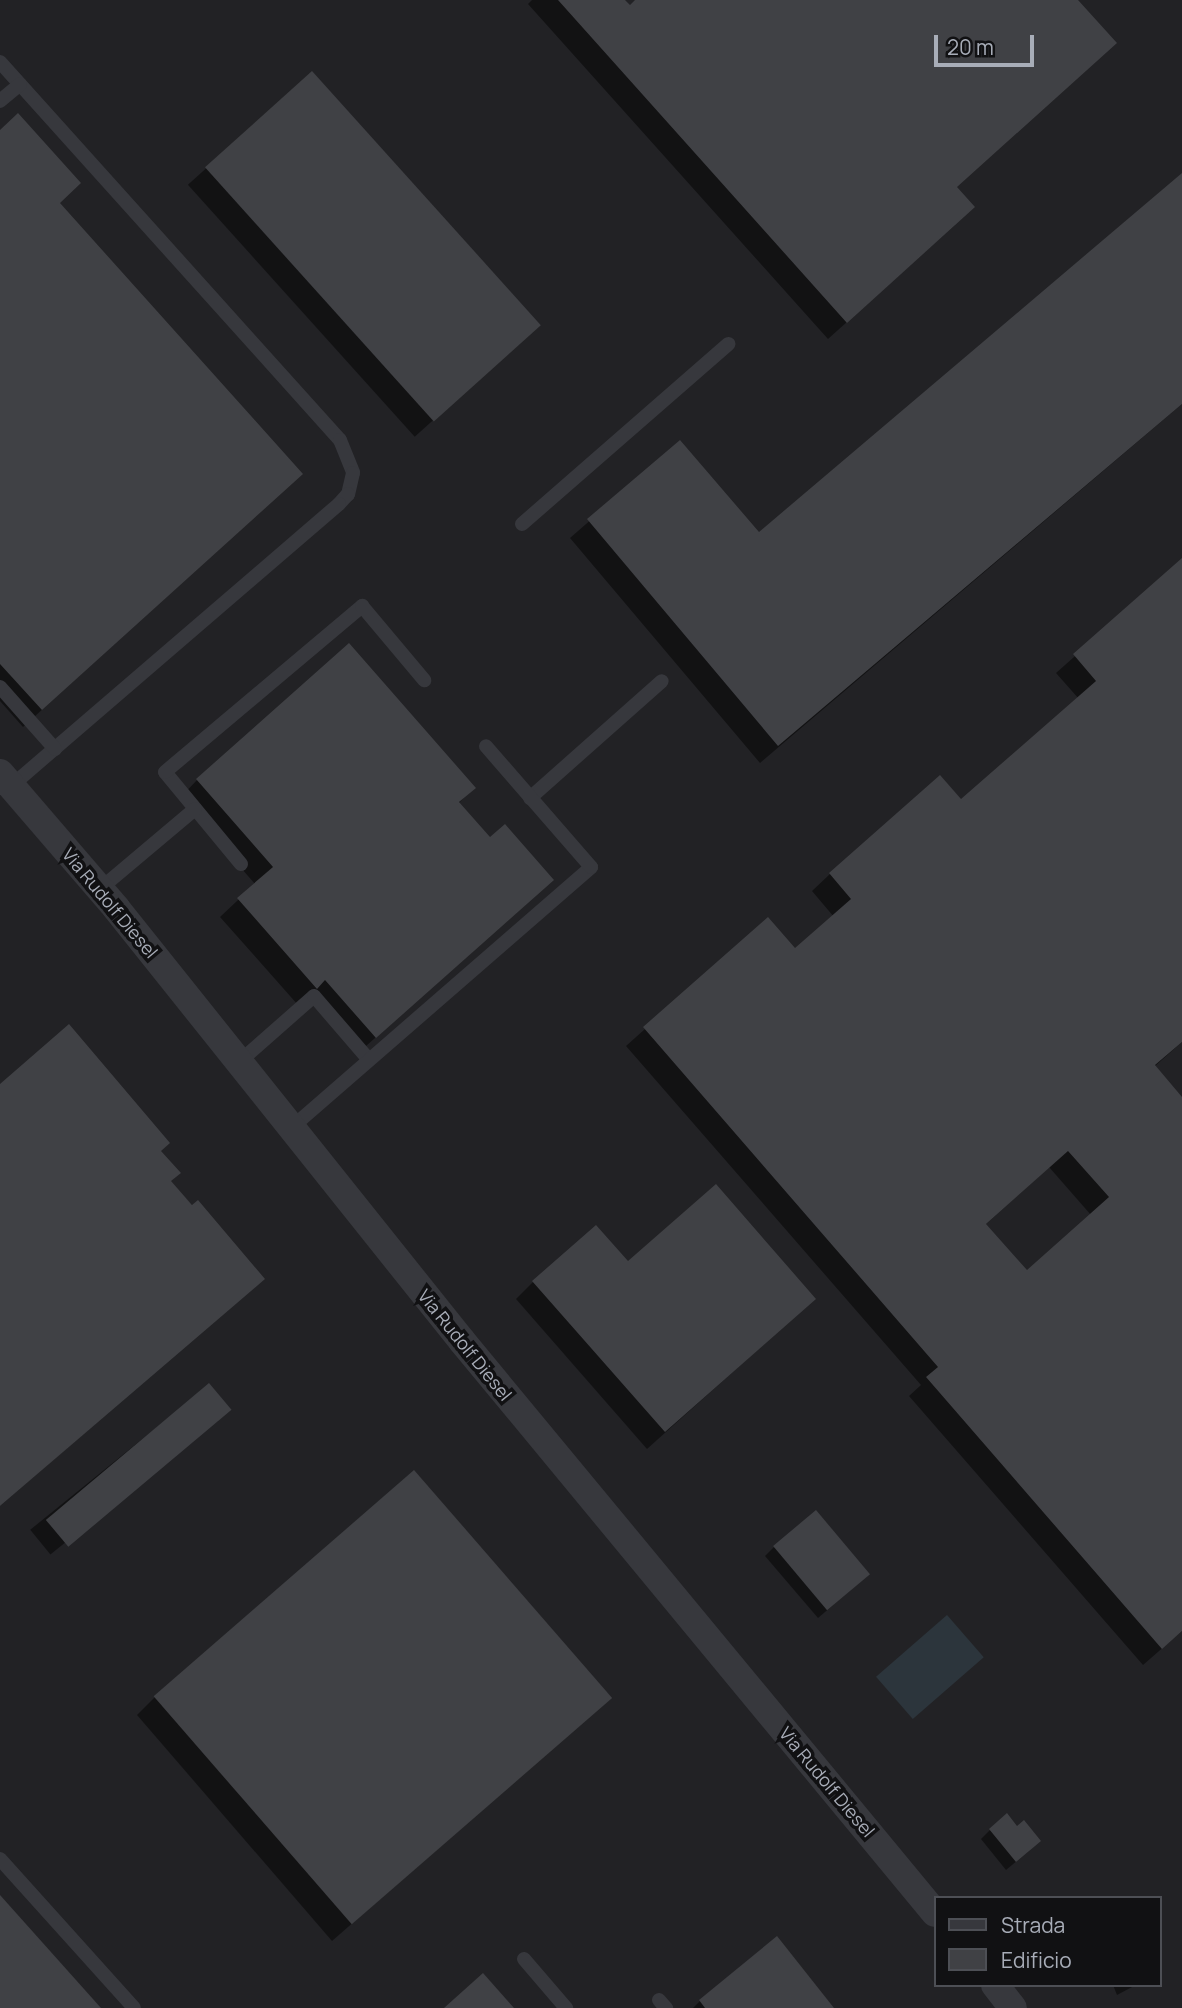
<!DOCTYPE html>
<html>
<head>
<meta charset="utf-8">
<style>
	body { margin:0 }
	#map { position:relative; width:1182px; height:2008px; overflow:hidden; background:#161618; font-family:Manrope,sans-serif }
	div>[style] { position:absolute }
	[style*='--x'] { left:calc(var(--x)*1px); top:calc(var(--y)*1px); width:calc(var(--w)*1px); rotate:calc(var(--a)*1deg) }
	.built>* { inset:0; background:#222225 }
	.water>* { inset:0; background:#2c353c; transform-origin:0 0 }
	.shadow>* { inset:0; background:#0007; transform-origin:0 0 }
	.building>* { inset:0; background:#404145; transform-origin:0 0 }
	.service>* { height:14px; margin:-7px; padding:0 7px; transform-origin:7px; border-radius:7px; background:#37383d }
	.minor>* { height:28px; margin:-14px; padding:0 14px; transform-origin:14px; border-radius:14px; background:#37383d }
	span { translate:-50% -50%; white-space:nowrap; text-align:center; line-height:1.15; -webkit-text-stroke:7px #111113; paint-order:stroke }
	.street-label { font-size:18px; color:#a8adb8 }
	.legend { position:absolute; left:934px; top:1896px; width:228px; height:91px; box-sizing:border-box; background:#111113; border:2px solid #4d4f55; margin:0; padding:9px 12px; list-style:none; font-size:21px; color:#a8adb8 }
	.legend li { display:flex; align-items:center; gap:14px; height:35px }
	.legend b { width:35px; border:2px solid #4d4f55 }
	.scale { position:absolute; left:934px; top:35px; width:100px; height:32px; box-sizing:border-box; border:4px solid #a8adb8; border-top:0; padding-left:9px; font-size:21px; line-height:24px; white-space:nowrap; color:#a8adb8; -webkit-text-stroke:5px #111113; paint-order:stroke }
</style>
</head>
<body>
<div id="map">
	<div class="built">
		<i style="clip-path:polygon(evenodd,0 0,1182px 0,1182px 2008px,0 2008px,0 0,935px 1898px,1159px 1898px,1159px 1985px,935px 1985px,935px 1898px)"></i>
	</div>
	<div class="water">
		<i style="left:947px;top:1615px;width:56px;height:94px;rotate:49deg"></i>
	</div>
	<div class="shadow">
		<i style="clip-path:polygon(532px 0,623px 0,629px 7px,637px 0,1076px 0,956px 188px,955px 225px,828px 339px,528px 4px)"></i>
		<i style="left:312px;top:73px;width:339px;height:167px;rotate:48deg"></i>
		<i style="clip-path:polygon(0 132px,283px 491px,23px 727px,0 701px)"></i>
		<i style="clip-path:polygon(1182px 175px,1182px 404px,760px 763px,570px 538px,680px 442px,758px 535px)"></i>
		<i style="clip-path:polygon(evenodd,1182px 561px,1182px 1042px,1154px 1067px,1182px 1099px,1182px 1631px,1143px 1665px,909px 1396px,921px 1385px,626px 1046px,768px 919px,795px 951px,834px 917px,812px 891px,830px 874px,961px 802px,1079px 699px,1056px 673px,1182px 561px,1049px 1167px,1091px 1215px,1027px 1272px,985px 1225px,1049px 1167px)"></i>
		<i style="clip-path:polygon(197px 780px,474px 787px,458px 804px,534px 897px,357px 1054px,307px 997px,298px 1005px,220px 917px,255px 884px,180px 798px)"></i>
		<i style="clip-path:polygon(0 1086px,160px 1151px,170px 1182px,263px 1279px,0 1506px)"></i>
		<i style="clip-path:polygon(628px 1264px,814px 1299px,647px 1449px,516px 1299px,533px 1282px)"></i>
		<i style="left:209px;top:1385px;width:32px;height:230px;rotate:51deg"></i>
		<i style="clip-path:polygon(774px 1547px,859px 1583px,818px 1618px,765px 1556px)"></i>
		<i style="clip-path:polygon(155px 1697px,609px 1699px,332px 1941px,137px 1715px)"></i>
		<i style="clip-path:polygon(990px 1830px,1030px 1850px,1006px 1870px,981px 1839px)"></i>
		<i style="clip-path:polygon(1113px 1985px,1134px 1985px,1134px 1986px,1117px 1995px)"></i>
		<i style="clip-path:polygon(700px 2001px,832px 2008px,693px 2008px)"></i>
	</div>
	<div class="building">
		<i style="clip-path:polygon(558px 0,625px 0,630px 5px,635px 0,1078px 0,1117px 43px,957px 187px,975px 207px,847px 323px)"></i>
		<i style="left:312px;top:71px;width:342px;height:144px;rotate:48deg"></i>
		<i style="clip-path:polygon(18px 113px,81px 183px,60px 203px,303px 474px,42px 710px,0 664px,0 130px)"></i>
		<i style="clip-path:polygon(1182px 173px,1182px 404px,778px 746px,587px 519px,680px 440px,759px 532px)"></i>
		<i style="clip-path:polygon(evenodd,1182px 558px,1182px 1042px,1155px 1065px,1182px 1097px,1182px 1631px,1162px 1649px,926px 1377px,938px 1367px,643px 1027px,768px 917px,795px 948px,851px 899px,829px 873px,940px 775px,961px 799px,1096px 681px,1073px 654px,1182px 558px,1068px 1151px,1109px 1197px,1027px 1270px,986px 1224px,1068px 1151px)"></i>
		<i style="clip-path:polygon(349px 643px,476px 788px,459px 802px,490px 837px,505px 824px,554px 880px,376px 1038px,325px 980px,317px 989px,237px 898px,273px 867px,196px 779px)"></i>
		<i style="clip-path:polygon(69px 1024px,170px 1143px,161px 1151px,181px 1173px,171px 1181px,192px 1205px,198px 1200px,265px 1279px,0 1506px,0 1084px)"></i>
		<i style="clip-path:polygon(716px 1184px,816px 1299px,665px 1432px,532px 1281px,596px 1225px,628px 1261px)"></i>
		<i style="left:209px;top:1383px;width:35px;height:213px;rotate:50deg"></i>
		<i style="left:414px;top:1470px;width:302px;height:345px;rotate:49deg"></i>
		<i style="left:816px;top:1510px;width:84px;height:56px;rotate:50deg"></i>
		<i style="clip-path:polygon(1007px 1813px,1017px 1826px,1024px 1820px,1041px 1841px,1016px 1862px,989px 1829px)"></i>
		<i style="clip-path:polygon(0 1895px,101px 2008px,0 2008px)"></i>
		<i style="clip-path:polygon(777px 1936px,834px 2008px,705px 2008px,699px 2000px)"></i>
		<i style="clip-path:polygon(483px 1973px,514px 2008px,444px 2008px)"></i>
	</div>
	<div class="service">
		<i style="--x:0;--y:62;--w:508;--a:48.03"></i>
		<i style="--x:340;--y:440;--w:35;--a:68"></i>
		<i style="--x:353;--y:473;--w:22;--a:103"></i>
		<i style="--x:348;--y:494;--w:13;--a:132"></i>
		<i style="--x:339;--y:504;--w:433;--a:139.3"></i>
		<i style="--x:0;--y:101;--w:26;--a:-40"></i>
		<i style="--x:522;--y:524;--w:274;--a:-41.1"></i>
		<i style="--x:0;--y:687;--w:83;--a:48.4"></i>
		<i style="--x:530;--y:798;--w:176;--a:-41.6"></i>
		<i style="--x:241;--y:864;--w:119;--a:-129.6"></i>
		<i style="--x:165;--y:772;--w:258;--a:-40.1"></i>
		<i style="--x:362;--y:606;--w:97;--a:50"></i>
		<i style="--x:100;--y:889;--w:124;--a:-40.1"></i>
		<i style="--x:238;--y:1063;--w:101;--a:-41.4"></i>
		<i style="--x:314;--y:996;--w:84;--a:49.3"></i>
		<i style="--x:290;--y:1129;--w:399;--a:-41"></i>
		<i style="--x:591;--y:867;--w:160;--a:-131"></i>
		<i style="--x:0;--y:1859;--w:200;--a:48"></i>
		<i style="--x:524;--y:1959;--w:65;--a:49.4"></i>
		<i style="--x:659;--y:2000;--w:11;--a:49"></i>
	</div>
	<div class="minor">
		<i style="--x:0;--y:773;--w:178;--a:49.3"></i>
		<i style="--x:116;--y:908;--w:554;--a:51.37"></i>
		<i style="--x:462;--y:1341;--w:742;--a:50.41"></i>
		<i style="--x:995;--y:1985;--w:29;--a:52"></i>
	</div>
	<div class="street-label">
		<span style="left:110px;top:903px;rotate:50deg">Via Rudolf Diesel</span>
		<span style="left:465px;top:1345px;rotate:51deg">Via Rudolf Diesel</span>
		<span style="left:827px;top:1782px;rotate:50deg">Via Rudolf Diesel</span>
	</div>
	<ul class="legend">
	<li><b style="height:9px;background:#37383d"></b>Strada</li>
	<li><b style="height:19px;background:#404145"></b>Edificio</li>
	</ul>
	<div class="scale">20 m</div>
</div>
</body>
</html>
